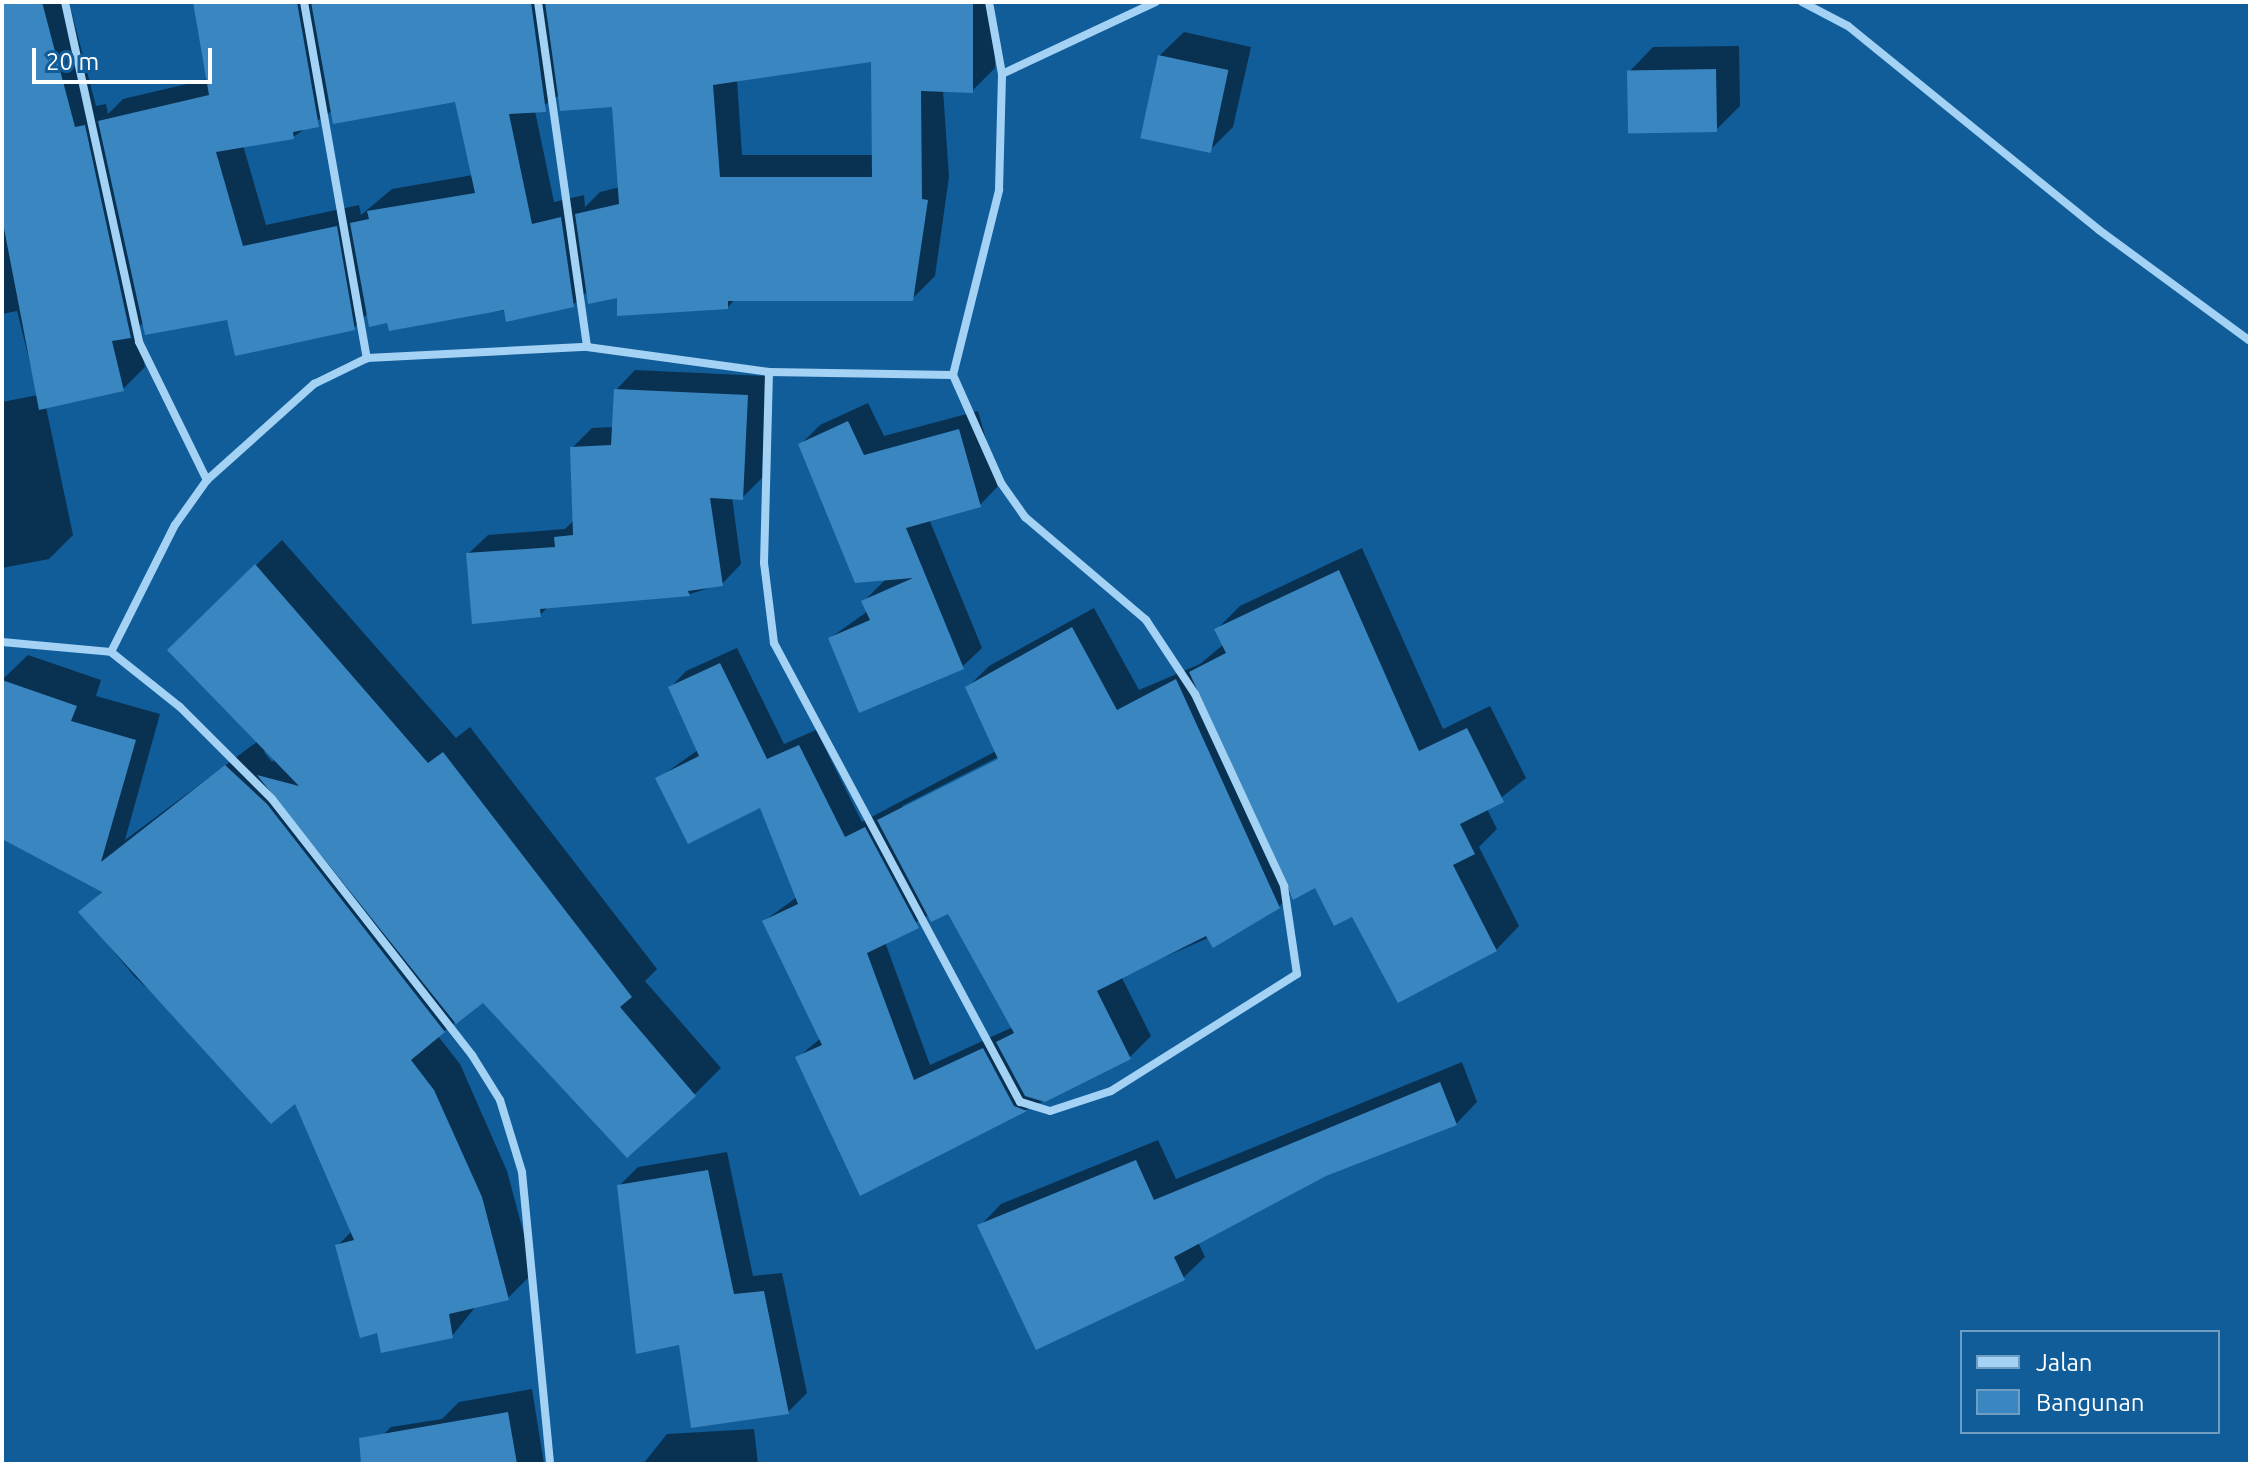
<!DOCTYPE html>
<html>
<head>
<meta charset="utf-8">
<style>
	body { margin:0 }
	#map { position:relative; width:2252px; height:1466px; overflow:hidden; background:#115d9a; font-family:Ubuntu,sans-serif }
	div>[style] { position:absolute }
	[style*='--x'] { left:calc(var(--x)*1px); top:calc(var(--y)*1px); width:calc(var(--w)*1px); rotate:calc(var(--a)*1deg) }
	.shadow>* { inset:0; background:#0007 }
	.building>* { inset:0; background:#3a86c1; transform-origin:0 0 }
	.minor>* { height:8px; margin:-4px; padding:0 4px; transform-origin:4px; border-radius:4px; background:#a4d2f4 }
	span { translate:-50% -50%; white-space:nowrap; text-align:center; line-height:1.15; -webkit-text-stroke:6px #115d9a; paint-order:stroke }
	.frame { position:absolute; inset:0; border:4px solid #fff; pointer-events:none }
	.legend { position:absolute; left:1960px; top:1330px; width:260px; height:104px; box-sizing:border-box; background:#115d9a; border:2px solid #709ec2; margin:0; padding:10px 14px; list-style:none; font-size:24px; color:#fff }
	.legend li { display:flex; align-items:center; gap:16px; height:40px }
	.legend b { width:40px; border:2px solid #709ec2 }
	.scale { position:absolute; left:32px; top:48px; width:180px; height:36px; box-sizing:border-box; border:4px solid #fff; border-top:0; padding-left:10px; font-size:24px; line-height:28px; white-space:nowrap; color:#fff; -webkit-text-stroke:6px #115d9a; paint-order:stroke }
</style>
</head>
<body>
<div id="map">
	<div class="shadow">
		<i style="clip-path:polygon(evenodd,2px 2px,69px 2px,96px 106px,106px 104px,108px 114px,123px 99px,208px 79px,195px 2px,994px 2px,995px 68px,972px 91px,943px 90px,949px 177px,935px 276px,912px 299px,735px 299px,728px 307px,588px 291px,573px 305px,389px 320px,368px 313px,354px 328px,229px 318px,144px 322px,136px 330px,145px 367px,123px 389px,46px 407px,73px 535px,49px 559px,2px 568px,2px 402px,38px 395px,17px 311px,2px 314px,2px 2px,873px 60px,874px 155px,742px 155px,737px 80px,873px 60px,2px 2px,560px 95px,614px 105px,620px 187px,600px 192px,585px 207px,584px 195px,554px 202px,535px 111px,560px 95px,2px 2px,457px 100px,473px 175px,392px 189px,361px 215px,359px 205px,266px 225px,243px 145px,293px 137px,332px 111px,457px 100px)"></i>
		<i style="clip-path:polygon(1184px 32px,1251px 47px,1233px 127px,1209px 151px,1159px 56px)"></i>
		<i style="clip-path:polygon(1739px 46px,1740px 106px,1716px 130px,1629px 72px,1653px 47px)"></i>
		<i style="clip-path:polygon(635px 370px,766px 376px,762px 478px,743px 497px,732px 497px,741px 564px,722px 584px,690px 594px,549px 606px,540px 615px,468px 554px,488px 535px,565px 529px,575px 519px,572px 448px,592px 428px,614px 427px,616px 390px)"></i>
		<i style="clip-path:polygon(868px 403px,884px 436px,978px 411px,999px 485px,980px 505px,929px 519px,982px 648px,962px 667px,830px 638px,868px 611px,864px 601px,887px 578px,801px 444px,820px 425px)"></i>
		<i style="clip-path:polygon(evenodd,282px 540px,456px 738px,470px 727px,657px 969px,645px 981px,721px 1068px,695px 1094px,483px 1000px,438px 1036px,460px 1064px,507px 1171px,534px 1272px,508px 1298px,477px 1305px,452px 1336px,379px 1331px,337px 1246px,352px 1231px,296px 1101px,213px 1049px,134px 976px,81px 912px,103px 890px,2px 837px,2px 680px,28px 655px,101px 680px,96px 696px,160px 714px,125px 840px,258px 741px,205px 614px,282px 540px,266px 750px,275px 759px,272px 762px,264px 752px,266px 750px)"></i>
		<i style="clip-path:polygon(evenodd,1362px 548px,1443px 729px,1490px 706px,1526px 778px,1487px 809px,1497px 829px,1479px 847px,1519px 926px,1496px 950px,1353px 914px,1315px 885px,1292px 893px,1279px 907px,1121px 976px,1151px 1036px,1130px 1057px,861px 1193px,797px 1058px,821px 1038px,764px 921px,797px 897px,761px 805px,657px 779px,698px 750px,670px 688px,686px 671px,737px 648px,784px 744px,816px 730px,862px 822px,996px 751px,968px 687px,989px 666px,1094px 608px,1139px 690px,1200px 664px,1224px 644px,1217px 629px,1240px 606px,1362px 548px,1006px 753px,1008px 756px,902px 810px,902px 806px,1006px 753px,1362px 548px,948px 912px,1013px 1027px,930px 1065px,885px 942px,930px 914px,948px 912px)"></i>
		<i style="clip-path:polygon(1462px 1062px,1477px 1102px,1456px 1124px,1325px 1174px,1198px 1242px,1205px 1257px,1183px 1278px,980px 1226px,1001px 1204px,1158px 1140px,1176px 1179px)"></i>
		<i style="clip-path:polygon(727px 1152px,753px 1276px,782px 1273px,807px 1393px,788px 1412px,681px 1342px,619px 1186px,638px 1167px)"></i>
		<i style="clip-path:polygon(532px 1389px,544px 1464px,369px 1464px,367px 1451px,391px 1427px,442px 1419px,459px 1402px)"></i>
		<i style="clip-path:polygon(754px 1429px,758px 1464px,643px 1464px,667px 1434px)"></i>
	</div>
	<div class="building">
		<i style="clip-path:polygon(2px 2px,42px 2px,75px 127px,85px 125px,131px 338px,112px 341px,124px 391px,39px 410px,2px 218px)"></i>
		<i style="clip-path:polygon(193px 2px,297px 2px,319px 127px,293px 132px,294px 139px,216px 152px,243px 246px,337px 226px,355px 330px,235px 356px,227px 320px,145px 335px,98px 121px,209px 95px)"></i>
		<i style="clip-path:polygon(311px 2px,531px 2px,546px 112px,509px 114px,532px 224px,561px 217px,574px 307px,506px 322px,504px 310px,389px 331px,387px 323px,369px 327px,350px 223px,369px 219px,367px 211px,475px 193px,455px 102px,333px 124px)"></i>
		<i style="clip-path:polygon(evenodd,545px 2px,973px 2px,973px 93px,921px 91px,922px 199px,928px 200px,913px 301px,728px 301px,728px 309px,617px 316px,617px 298px,588px 304px,575px 214px,619px 204px,612px 107px,560px 111px,545px 2px,871px 62px,872px 177px,720px 177px,713px 85px,871px 62px)"></i>
		<i style="left:1158px;top:55px;width:72px;height:85px;rotate:12deg"></i>
		<i style="left:1716px;top:69px;width:63px;height:89px;rotate:89deg"></i>
		<i style="clip-path:polygon(614px 389px,748px 395px,743px 500px,710px 498px,723px 586px,688px 591px,690px 596px,540px 609px,541px 617px,472px 624px,466px 553px,555px 547px,554px 537px,573px 535px,570px 447px,611px 445px)"></i>
		<i style="clip-path:polygon(848px 421px,864px 455px,959px 429px,981px 507px,906px 528px,964px 669px,859px 713px,828px 638px,870px 620px,861px 601px,913px 578px,855px 583px,798px 444px)"></i>
		<i style="clip-path:polygon(255px 564px,428px 763px,443px 752px,632px 997px,620px 1007px,696px 1096px,627px 1158px,483px 1003px,456px 1024px,257px 775px,299px 786px,167px 650px)"></i>
		<i style="clip-path:polygon(1339px 570px,1419px 751px,1467px 728px,1504px 802px,1460px 824px,1475px 854px,1453px 865px,1497px 951px,1398px 1003px,1352px 917px,1334px 926px,1315px 888px,1293px 900px,1189px 672px,1226px 653px,1214px 629px)"></i>
		<i style="clip-path:polygon(1072px 627px,1117px 710px,1176px 679px,1280px 908px,1213px 948px,1206px 936px,1097px 991px,1131px 1059px,1045px 1102px,1025px 1096px,996px 1042px,1014px 1033px,948px 914px,931px 922px,877px 820px,998px 759px,965px 687px)"></i>
		<i style="clip-path:polygon(720px 663px,767px 759px,799px 745px,845px 837px,865px 827px,919px 928px,867px 953px,914px 1080px,983px 1048px,1014px 1106px,1027px 1111px,860px 1196px,795px 1057px,822px 1045px,762px 921px,798px 904px,760px 808px,688px 844px,655px 778px,699px 756px,668px 687px)"></i>
		<i style="clip-path:polygon(2px 680px,77px 706px,71px 721px,136px 740px,101px 862px,225px 765px,267px 804px,445px 1032px,411px 1060px,434px 1090px,482px 1197px,509px 1300px,449px 1314px,453px 1338px,381px 1353px,377px 1333px,360px 1338px,335px 1245px,354px 1240px,295px 1104px,271px 1124px,78px 912px,102px 892px,2px 839px)"></i>
		<i style="clip-path:polygon(1440px 1082px,1457px 1125px,1326px 1176px,1174px 1257px,1185px 1280px,1036px 1350px,977px 1225px,1136px 1160px,1154px 1200px)"></i>
		<i style="clip-path:polygon(708px 1170px,734px 1294px,764px 1291px,789px 1414px,691px 1428px,679px 1345px,636px 1354px,617px 1185px)"></i>
		<i style="clip-path:polygon(508px 1412px,517px 1464px,361px 1464px,359px 1438px)"></i>
	</div>
	<div class="minor">
		<i style="--x:65;--y:2;--w:348;--a:77.7"></i>
		<i style="--x:139;--y:342;--w:154;--a:63.8"></i>
		<i style="--x:304;--y:2;--w:362;--a:80"></i>
		<i style="--x:538;--y:2;--w:348;--a:81.9"></i>
		<i style="--x:1802;--y:2;--w:52;--a:27.6"></i>
		<i style="--x:1848;--y:26;--w:323;--a:39.1"></i>
		<i style="--x:2099;--y:230;--w:187;--a:36.3"></i>
		<i style="--x:1002;--y:74;--w:170;--a:-25.1"></i>
		<i style="--x:953;--y:375;--w:191;--a:-76"></i>
		<i style="--x:999;--y:190;--w:116;--a:-88.5"></i>
		<i style="--x:1002;--y:74;--w:73;--a:-100.2"></i>
		<i style="--x:2;--y:642;--w:109;--a:5.2"></i>
		<i style="--x:111;--y:652;--w:88;--a:38.6"></i>
		<i style="--x:180;--y:707;--w:130;--a:45"></i>
		<i style="--x:272;--y:799;--w:325;--a:52"></i>
		<i style="--x:472;--y:1055;--w:53;--a:58.1"></i>
		<i style="--x:500;--y:1100;--w:75;--a:73"></i>
		<i style="--x:522;--y:1172;--w:293;--a:84.5"></i>
		<i style="--x:111;--y:652;--w:142;--a:-63.3"></i>
		<i style="--x:175;--y:525;--w:55;--a:-54.6"></i>
		<i style="--x:207;--y:480;--w:144;--a:-41.9"></i>
		<i style="--x:314;--y:384;--w:59;--a:-26.1"></i>
		<i style="--x:367;--y:358;--w:220;--a:-2.9"></i>
		<i style="--x:587;--y:347;--w:184;--a:7.8"></i>
		<i style="--x:769;--y:372;--w:184;--a:0.9"></i>
		<i style="--x:953;--y:375;--w:118;--a:66"></i>
		<i style="--x:1001;--y:483;--w:42;--a:54.8"></i>
		<i style="--x:1025;--y:517;--w:159;--a:40.4"></i>
		<i style="--x:1146;--y:620;--w:89;--a:56.5"></i>
		<i style="--x:1195;--y:694;--w:212;--a:65.1"></i>
		<i style="--x:1284;--y:886;--w:89;--a:81.6"></i>
		<i style="--x:1297;--y:974;--w:220;--a:147.8"></i>
		<i style="--x:1111;--y:1091;--w:64;--a:161.8"></i>
		<i style="--x:1050;--y:1111;--w:31;--a:-163"></i>
		<i style="--x:1020;--y:1102;--w:521;--a:-118.19"></i>
		<i style="--x:774;--y:643;--w:81;--a:-97.1"></i>
		<i style="--x:764;--y:563;--w:191;--a:-88.5"></i>
	</div>
	<div class="frame"></div>
	<ul class="legend">
	<li><b style="height:10px;background:#a4d2f4"></b>Jalan</li>
	<li><b style="height:22px;background:#3a86c1"></b>Bangunan</li>
	</ul>
	<div class="scale">20 m</div>
</div>
</body>
</html>
